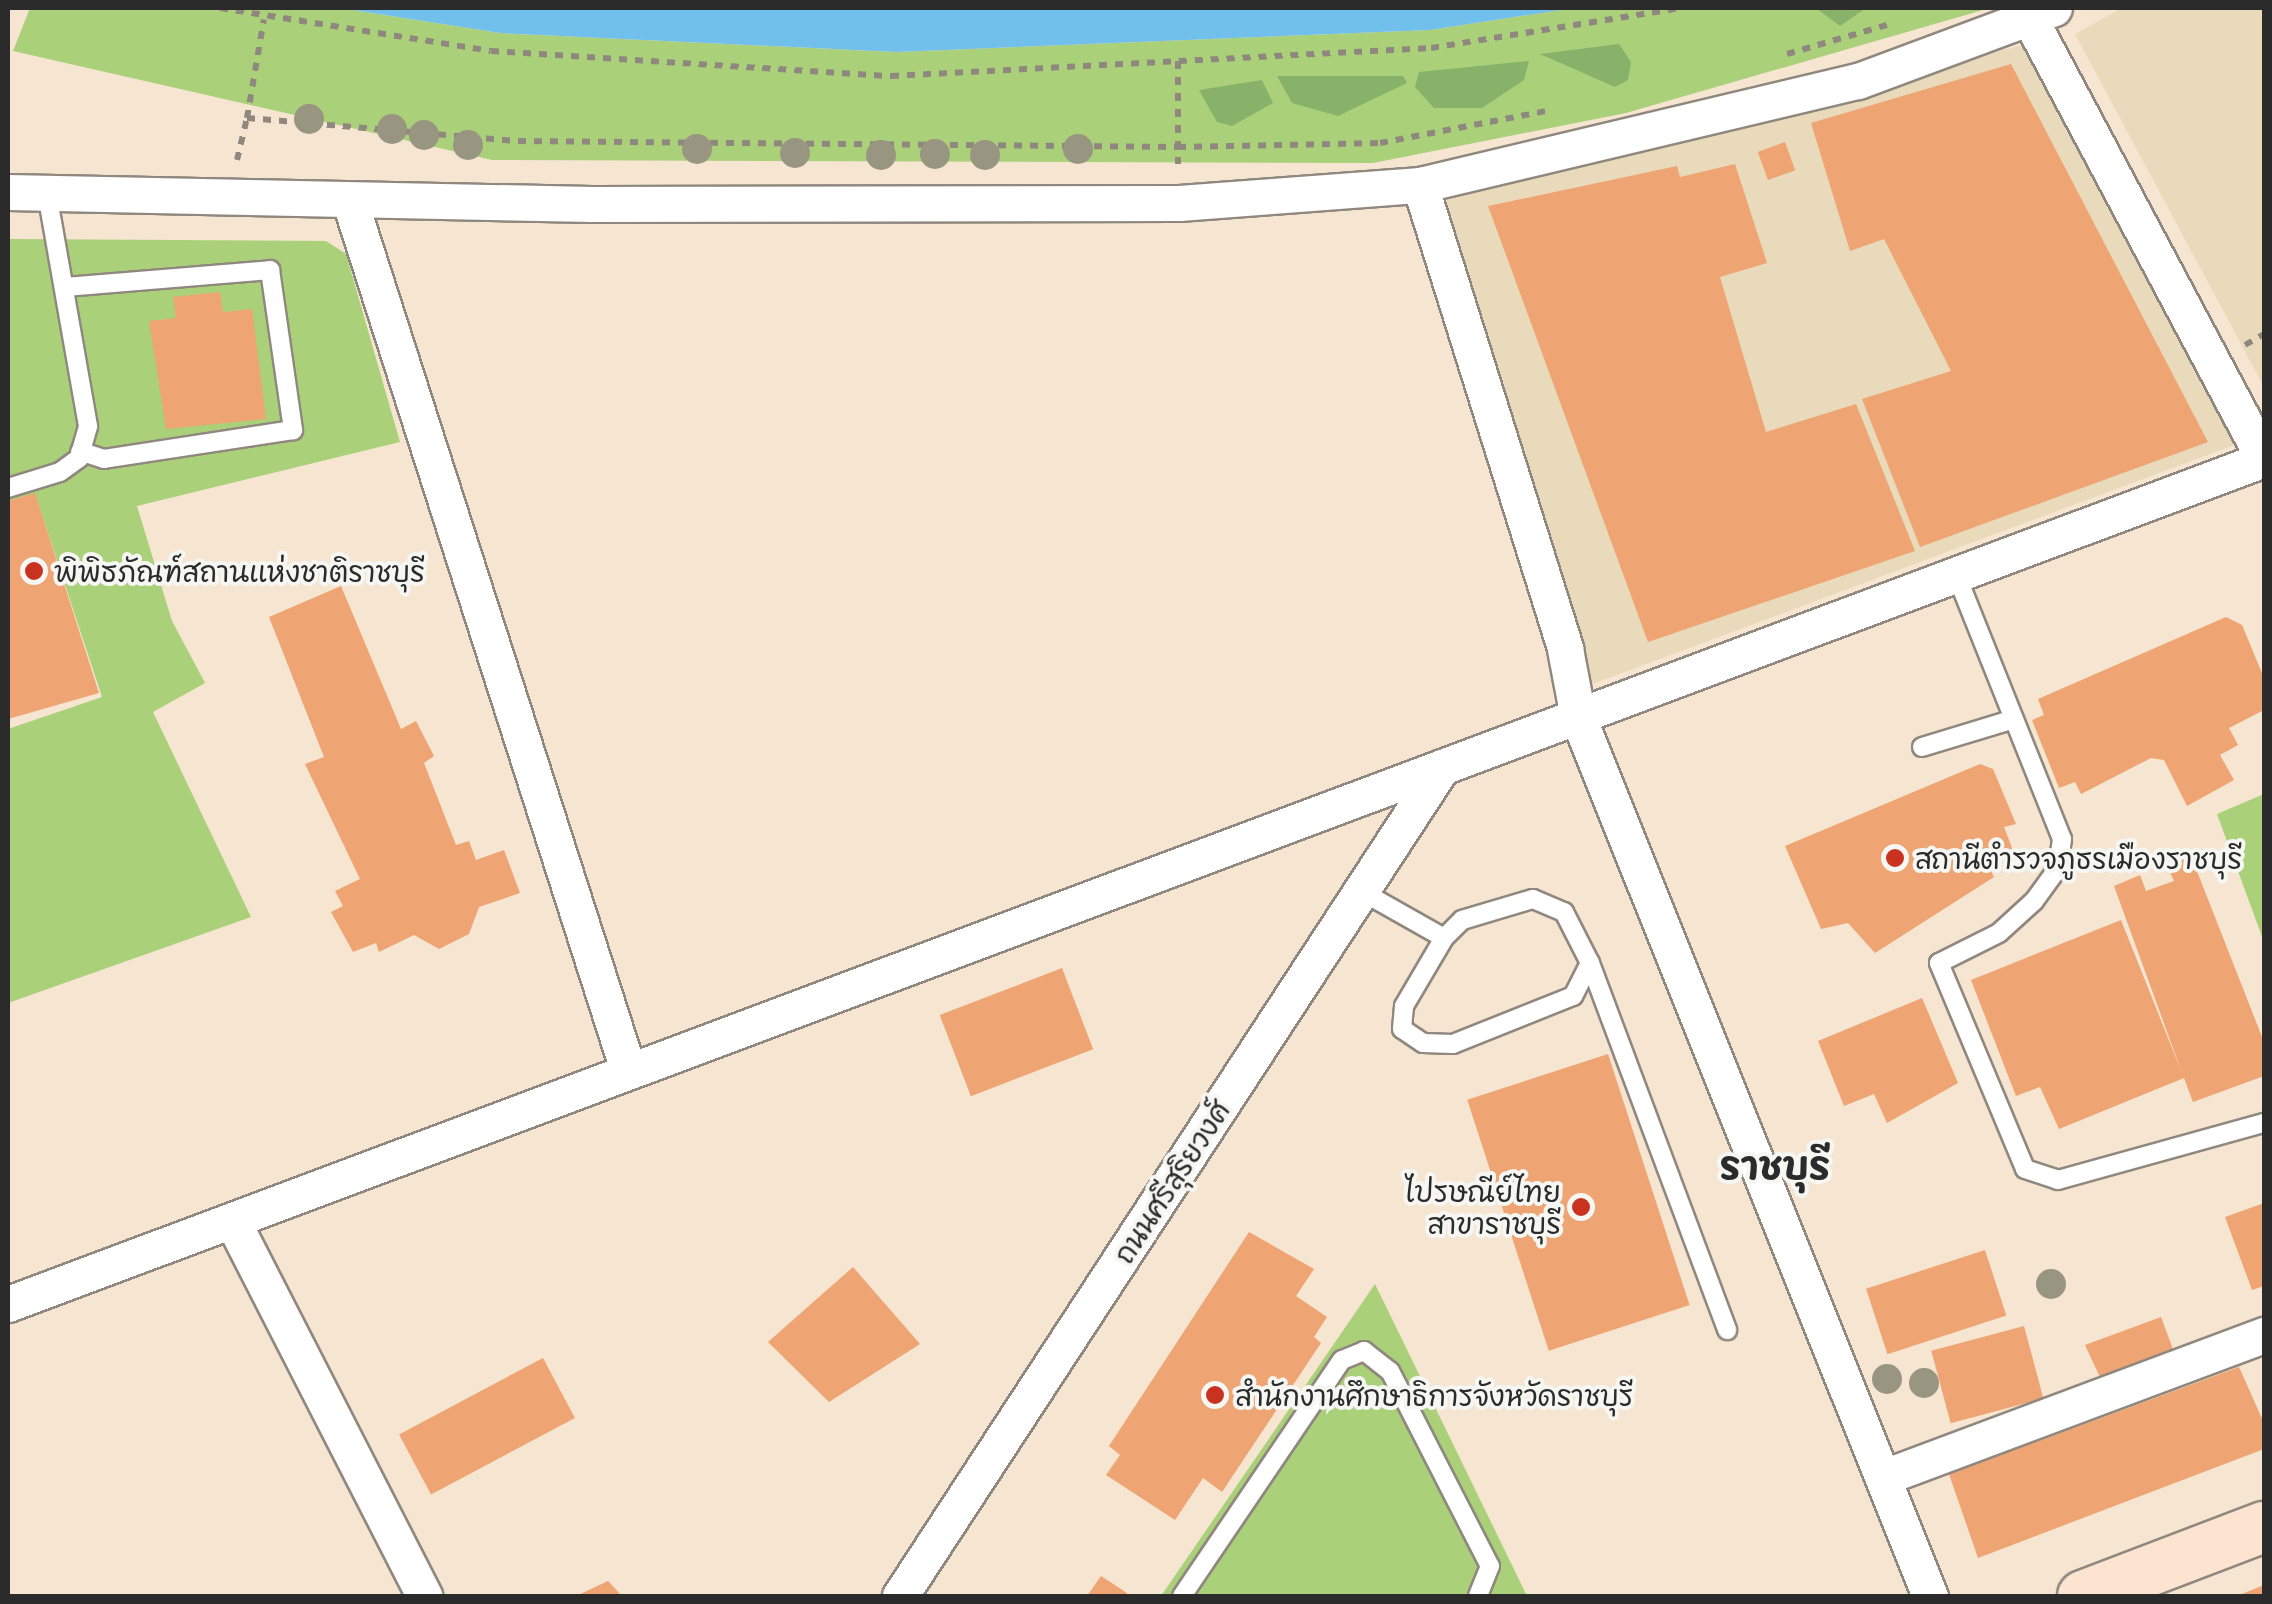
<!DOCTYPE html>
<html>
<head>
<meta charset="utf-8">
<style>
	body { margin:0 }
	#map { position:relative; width:2272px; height:1604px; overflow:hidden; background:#f5e5d1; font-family:"Playpen Sans","Playpen Sans Thai",sans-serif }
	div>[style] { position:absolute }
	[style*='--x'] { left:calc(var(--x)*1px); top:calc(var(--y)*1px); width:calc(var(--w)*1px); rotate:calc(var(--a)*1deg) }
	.built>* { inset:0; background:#e8daba }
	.green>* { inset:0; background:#abd07a }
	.forest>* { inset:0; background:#88b26a }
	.water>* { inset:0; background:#71c0ec }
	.building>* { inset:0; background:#eea573; transform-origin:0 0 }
	.path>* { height:6px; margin-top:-3px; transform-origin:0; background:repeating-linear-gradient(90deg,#90887e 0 8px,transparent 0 16px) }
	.roads { filter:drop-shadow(2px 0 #90887e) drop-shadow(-2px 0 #90887e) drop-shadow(0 2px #90887e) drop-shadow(0 -2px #90887e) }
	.lane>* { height:18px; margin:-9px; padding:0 9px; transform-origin:9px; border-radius:9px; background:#fff }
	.street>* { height:35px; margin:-17.5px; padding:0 17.5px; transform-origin:17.5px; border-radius:17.5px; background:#fff }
	.secondary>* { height:50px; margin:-25px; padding:0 25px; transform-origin:25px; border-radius:25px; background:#fde4d1 }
	.trees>* { width:30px; height:30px; margin:-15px; border-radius:50%; background:#989581 }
	.dots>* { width:28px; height:28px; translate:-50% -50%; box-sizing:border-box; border:5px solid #f6f6f2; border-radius:50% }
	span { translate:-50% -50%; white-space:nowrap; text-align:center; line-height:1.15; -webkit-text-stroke:8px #f6f6f2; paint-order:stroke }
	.poi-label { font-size:28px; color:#2b2b2b }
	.left { translate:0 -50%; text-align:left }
	.right { translate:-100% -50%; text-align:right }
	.street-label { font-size:28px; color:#2b2b2b }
	.district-label { font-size:38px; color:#2b2b2b; font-weight:700 }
	.frame { position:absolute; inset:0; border:10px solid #2b2b2b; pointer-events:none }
</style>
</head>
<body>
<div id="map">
	<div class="built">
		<i style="clip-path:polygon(2122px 8px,2264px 8px,2264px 387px,2075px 34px)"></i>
		<i style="clip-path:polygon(2026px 44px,2237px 444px,1587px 686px,1440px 202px)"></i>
	</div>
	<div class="green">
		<i style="clip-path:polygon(30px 8px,340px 8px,500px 33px,896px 52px,1430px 30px,1574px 8px,1990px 8px,1626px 113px,1373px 163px,492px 160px,13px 51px)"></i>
		<i style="clip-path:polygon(8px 239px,326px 241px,346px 254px,400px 442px,137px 506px,172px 621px,205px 683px,153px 712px,251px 917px,8px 1003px,8px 729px,102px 697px,38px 503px,8px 508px)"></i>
		<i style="clip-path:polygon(2264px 794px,2264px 942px,2217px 814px)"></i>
		<i style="clip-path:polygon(1375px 1284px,1527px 1596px,1161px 1596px)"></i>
	</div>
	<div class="forest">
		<i style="clip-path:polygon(1816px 8px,1866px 8px,1840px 26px)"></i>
		<i style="clip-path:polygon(1619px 44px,1631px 62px,1628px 80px,1615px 87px,1540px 54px)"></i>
		<i style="clip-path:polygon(1529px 61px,1524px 80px,1482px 108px,1434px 108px,1415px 87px,1419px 72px)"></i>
		<i style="clip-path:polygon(1277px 76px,1403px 76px,1407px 83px,1338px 116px,1292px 103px)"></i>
		<i style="clip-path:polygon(1262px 80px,1273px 103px,1232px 126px,1217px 122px,1199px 90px)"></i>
	</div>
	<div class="water">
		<i style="clip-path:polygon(340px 8px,1574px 8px,1430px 30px,896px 52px,500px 33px)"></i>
	</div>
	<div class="building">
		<i style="clip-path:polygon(2011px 64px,2208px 442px,1920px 547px,1862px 399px,1951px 371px,1884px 239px,1850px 251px,1811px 123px)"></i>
		<i style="left:1785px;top:142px;width:30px;height:29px;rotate:70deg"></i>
		<i style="clip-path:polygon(1735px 164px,1767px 263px,1720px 277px,1766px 432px,1856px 404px,1915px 551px,1648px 642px,1488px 206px,1677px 166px,1680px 177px)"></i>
		<i style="clip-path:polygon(220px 292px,223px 312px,252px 309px,266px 419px,166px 429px,149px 321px,176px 318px,173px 297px)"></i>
		<i style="clip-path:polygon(35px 493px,99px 693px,8px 719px,8px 501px)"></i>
		<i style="clip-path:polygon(341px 586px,401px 729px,416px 721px,434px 756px,424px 763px,456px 845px,469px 841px,476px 860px,504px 850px,520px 893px,479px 907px,469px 934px,439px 949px,414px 935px,379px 952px,376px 943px,353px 952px,331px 912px,343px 906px,335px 891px,360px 879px,305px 764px,324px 757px,269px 617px)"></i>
		<i style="clip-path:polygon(2226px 617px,2242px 625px,2264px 678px,2264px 710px,2229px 728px,2238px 745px,2220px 755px,2234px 780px,2187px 806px,2164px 760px,2151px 758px,2081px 794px,2075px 782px,2059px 788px,2032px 720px,2044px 715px,2038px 699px)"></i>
		<i style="clip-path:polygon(1980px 764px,1993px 769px,2016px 824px,2004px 827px,2014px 853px,1987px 863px,1994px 877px,1875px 953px,1848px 923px,1821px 929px,1785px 846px)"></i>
		<i style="clip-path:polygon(2191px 856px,2264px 1042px,2264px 1076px,2193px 1102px,2184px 1078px,2059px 1129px,2040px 1087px,2016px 1096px,1971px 980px,2121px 920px,2182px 1073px,2114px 886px,2140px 875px,2146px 891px,2174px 881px,2167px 865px)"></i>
		<i style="left:1062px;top:968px;width:87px;height:131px;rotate:69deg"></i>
		<i style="clip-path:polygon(1922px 998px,1958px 1083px,1887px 1123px,1874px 1094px,1844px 1106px,1818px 1041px)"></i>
		<i style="left:1608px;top:1054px;width:264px;height:148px;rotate:72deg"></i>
		<i style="clip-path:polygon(2264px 1203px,2264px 1286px,2252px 1290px,2225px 1217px)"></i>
		<i style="clip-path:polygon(1249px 1232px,1314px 1269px,1296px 1296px,1327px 1317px,1314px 1337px,1321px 1343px,1222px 1492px,1203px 1478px,1175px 1520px,1106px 1475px,1120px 1455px,1109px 1446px)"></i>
		<i style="left:1985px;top:1250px;width:69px;height:125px;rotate:72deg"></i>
		<i style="clip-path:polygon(853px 1267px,920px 1344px,829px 1402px,768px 1342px)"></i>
		<i style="clip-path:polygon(2161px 1317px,2174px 1352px,2105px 1388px,2085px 1345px)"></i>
		<i style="left:2024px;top:1326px;width:75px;height:96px;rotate:75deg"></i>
		<i style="left:543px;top:1358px;width:68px;height:163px;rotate:62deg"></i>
		<i style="clip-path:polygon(2239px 1367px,2264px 1423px,2264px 1449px,1978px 1558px,1949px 1474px)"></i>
		<i style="clip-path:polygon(1101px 1576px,1127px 1593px,1124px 1596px,1087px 1596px)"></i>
		<i style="clip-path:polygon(608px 1581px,622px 1596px,576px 1596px)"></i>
		<i style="clip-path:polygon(2264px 1585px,2264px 1596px,2237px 1596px)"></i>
	</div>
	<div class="path">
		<i style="--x:220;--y:8;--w:274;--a:9"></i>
		<i style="--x:491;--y:51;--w:401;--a:3.6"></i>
		<i style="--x:891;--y:76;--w:541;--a:-2.97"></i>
		<i style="--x:1431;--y:48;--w:253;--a:-9.1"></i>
		<i style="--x:1787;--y:54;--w:107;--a:-16.2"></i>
		<i style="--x:1178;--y:61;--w:103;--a:90"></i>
		<i style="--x:247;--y:118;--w:100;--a:-80.3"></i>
		<i style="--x:237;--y:160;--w:43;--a:-76.6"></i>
		<i style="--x:247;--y:118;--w:272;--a:4.9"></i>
		<i style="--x:518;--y:141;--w:660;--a:0.52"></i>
		<i style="--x:1178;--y:147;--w:202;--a:-1.1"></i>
		<i style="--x:1380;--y:143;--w:175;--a:-10.9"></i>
		<i style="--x:2245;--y:345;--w:22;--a:-30"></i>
	</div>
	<div class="roads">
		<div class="lane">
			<i style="--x:65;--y:287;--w:206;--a:-4.7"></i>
			<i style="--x:270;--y:270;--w:162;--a:81.8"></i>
			<i style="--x:293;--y:430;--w:191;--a:171.3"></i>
			<i style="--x:104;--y:459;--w:25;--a:-162"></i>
			<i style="--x:8;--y:488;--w:54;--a:-17.1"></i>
			<i style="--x:60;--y:472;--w:24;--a:-36"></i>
			<i style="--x:79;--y:458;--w:33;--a:-74"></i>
			<i style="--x:88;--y:426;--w:237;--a:-100"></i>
			<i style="--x:1958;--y:579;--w:280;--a:68.2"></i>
			<i style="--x:2062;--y:839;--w:29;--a:98"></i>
			<i style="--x:2058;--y:868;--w:41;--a:126"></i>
			<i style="--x:2034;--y:901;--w:47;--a:137.6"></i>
			<i style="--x:1999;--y:933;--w:67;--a:153.4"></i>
			<i style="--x:1939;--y:963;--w:223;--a:67.3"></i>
			<i style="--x:2025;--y:1169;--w:35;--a:18"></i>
			<i style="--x:2058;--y:1180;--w:214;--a:-15.5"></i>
			<i style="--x:1922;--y:747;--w:96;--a:-16.9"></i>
			<i style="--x:1361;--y:891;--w:95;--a:29.5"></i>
			<i style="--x:1444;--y:938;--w:25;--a:-45"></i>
			<i style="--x:1462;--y:920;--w:74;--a:-16.5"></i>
			<i style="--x:1533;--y:899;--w:34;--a:23"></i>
			<i style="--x:1564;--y:912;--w:57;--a:63"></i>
			<i style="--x:1590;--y:963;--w:37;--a:117"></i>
			<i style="--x:1573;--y:996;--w:129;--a:158.2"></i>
			<i style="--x:1453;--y:1044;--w:30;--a:-178"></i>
			<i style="--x:1423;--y:1043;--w:25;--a:-146"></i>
			<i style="--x:1402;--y:1029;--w:23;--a:-85"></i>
			<i style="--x:1404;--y:1006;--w:79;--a:-59.5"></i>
			<i style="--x:1590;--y:963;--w:392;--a:69.5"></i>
			<i style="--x:1182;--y:1596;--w:285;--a:-55.9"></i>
			<i style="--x:1342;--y:1360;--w:24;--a:-22"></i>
			<i style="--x:1364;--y:1351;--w:33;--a:38"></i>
			<i style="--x:1390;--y:1371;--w:219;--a:62.9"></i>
			<i style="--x:1490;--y:1566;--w:32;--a:112"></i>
		</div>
		<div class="street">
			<i style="--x:2031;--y:21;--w:496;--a:62"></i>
			<i style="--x:1420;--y:185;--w:486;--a:72.6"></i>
			<i style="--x:1565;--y:649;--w:69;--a:79.2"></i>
			<i style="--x:1578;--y:717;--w:947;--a:68.18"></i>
			<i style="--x:8;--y:192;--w:584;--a:1.18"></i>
			<i style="--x:592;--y:204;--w:587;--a:-0.1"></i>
			<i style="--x:1179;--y:203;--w:242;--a:-4.3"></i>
			<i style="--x:1420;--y:185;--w:450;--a:-13.4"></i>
			<i style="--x:1858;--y:81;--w:209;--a:-20.4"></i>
			<i style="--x:350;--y:202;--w:908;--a:72.24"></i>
			<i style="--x:233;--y:1222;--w:420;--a:62.9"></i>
			<i style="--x:8;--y:1304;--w:2409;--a:-20.53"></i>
			<i style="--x:1884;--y:1477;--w:406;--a:-20.5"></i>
			<i style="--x:900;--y:1596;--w:990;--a:-56.82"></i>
		</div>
		<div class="secondary">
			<i style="--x:2083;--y:1596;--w:194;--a:-20.9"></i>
		</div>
	</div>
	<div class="trees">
		<i style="left:309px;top:119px"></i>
		<i style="left:392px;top:129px"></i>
		<i style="left:424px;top:135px"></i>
		<i style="left:468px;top:145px"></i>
		<i style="left:697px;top:149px"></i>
		<i style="left:1078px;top:149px"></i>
		<i style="left:795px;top:153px"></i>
		<i style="left:935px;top:154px"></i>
		<i style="left:881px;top:155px"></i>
		<i style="left:985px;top:155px"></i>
		<i style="left:2051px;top:1284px"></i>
		<i style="left:1887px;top:1379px"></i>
		<i style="left:1924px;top:1383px"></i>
	</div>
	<div class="dots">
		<i style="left:34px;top:571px;background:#c8321e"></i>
		<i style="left:1895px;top:858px;background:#c8321e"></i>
		<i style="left:1581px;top:1207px;background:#c8321e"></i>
		<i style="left:1215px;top:1395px;background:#c8321e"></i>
	</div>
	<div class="poi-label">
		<span class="left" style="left:54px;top:571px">พิพิธภัณฑ์สถานแห่งชาติราชบุรี</span>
		<span class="left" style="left:1915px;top:858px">สถานีตำรวจภูธรเมืองราชบุรี</span>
		<span class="right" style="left:1561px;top:1207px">ไปรษณีย์ไทย<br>สาขาราชบุรี</span>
		<span class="left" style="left:1235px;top:1395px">สำนักงานศึกษาธิการจังหวัดราชบุรี</span>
	</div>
	<div class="street-label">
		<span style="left:1171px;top:1182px;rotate:-57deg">ถนนศรีสุริยวงศ์</span>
	</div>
	<div class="district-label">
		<span style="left:1775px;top:1164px">ราชบุรี</span>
	</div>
	<div class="frame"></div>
</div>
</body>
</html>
